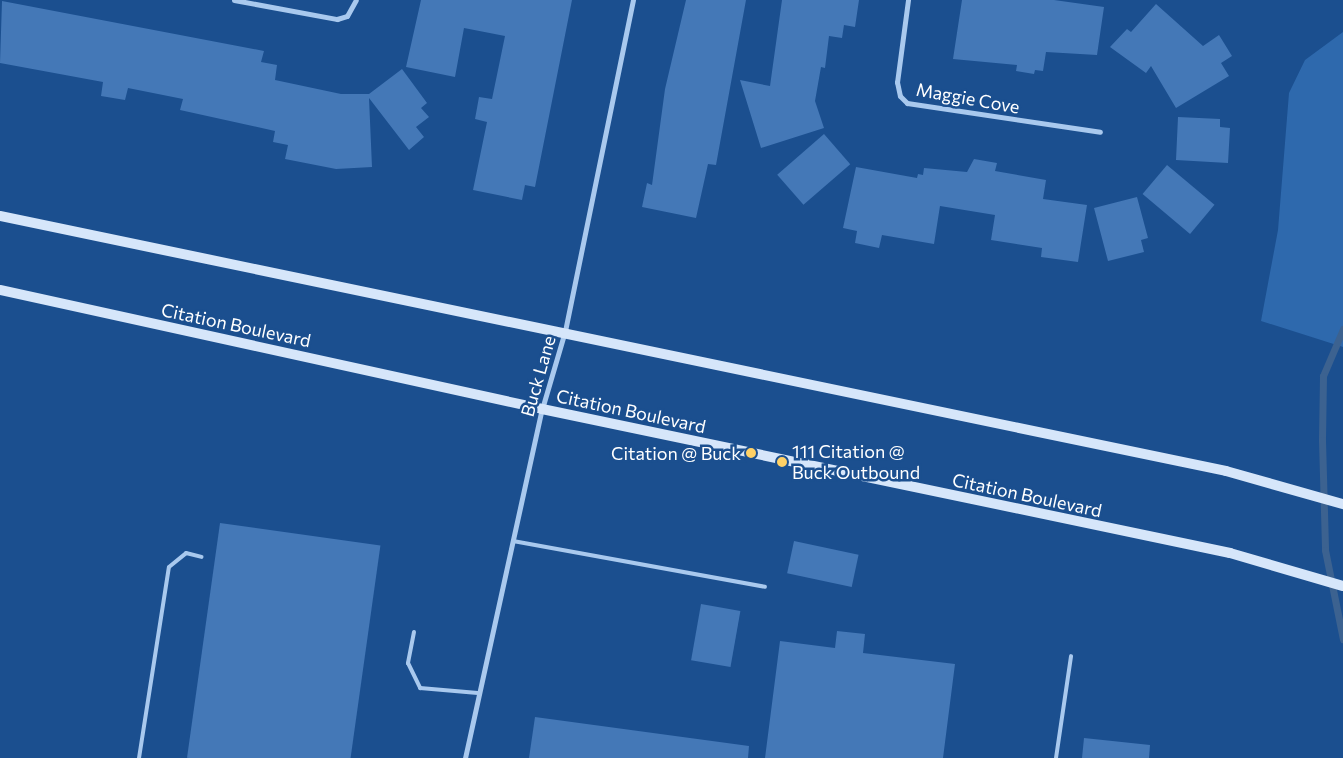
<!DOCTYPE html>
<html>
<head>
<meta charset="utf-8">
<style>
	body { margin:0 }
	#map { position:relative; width:1343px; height:758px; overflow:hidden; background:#1b4f8f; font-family:Commissioner,sans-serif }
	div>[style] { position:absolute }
	.green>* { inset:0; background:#2e69ad }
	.stream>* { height:7px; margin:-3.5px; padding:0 3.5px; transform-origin:3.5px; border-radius:3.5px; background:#3c6290 }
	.building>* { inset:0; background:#4478b7; transform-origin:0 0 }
	.service>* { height:4px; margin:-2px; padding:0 2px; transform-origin:2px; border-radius:2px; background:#a9c9ee }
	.minor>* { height:5px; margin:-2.5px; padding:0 2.5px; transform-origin:2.5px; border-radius:2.5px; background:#a9c9ee }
	.secondary>* { height:10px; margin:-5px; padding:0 5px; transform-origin:5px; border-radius:5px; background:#d6e6fa }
	.dots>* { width:14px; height:14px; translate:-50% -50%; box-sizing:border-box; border:2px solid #1b4f8f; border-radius:50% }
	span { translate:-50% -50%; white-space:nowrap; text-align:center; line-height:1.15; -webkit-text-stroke:5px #1b4f8f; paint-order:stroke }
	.street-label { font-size:18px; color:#fff }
	.poi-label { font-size:18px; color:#fff }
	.left { translate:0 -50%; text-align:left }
	.right { translate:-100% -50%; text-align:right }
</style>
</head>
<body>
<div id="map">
	<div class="green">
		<div style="clip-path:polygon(1343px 32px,1343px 347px,1261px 321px,1278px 230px,1289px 93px,1305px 60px)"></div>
	</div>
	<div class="stream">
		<div style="left:1343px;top:329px;width:51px;rotate:113.1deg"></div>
		<div style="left:1323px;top:376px;width:64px;rotate:90.9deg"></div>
		<div style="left:1322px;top:440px;width:110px;rotate:88.4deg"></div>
		<div style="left:1325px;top:550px;width:91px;rotate:78.6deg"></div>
	</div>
	<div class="building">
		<div style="clip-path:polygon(421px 0,572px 0,535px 187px,525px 185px,522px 200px,473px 190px,487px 122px,475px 119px,479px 97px,492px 99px,505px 36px,464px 28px,455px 77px,406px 67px)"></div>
		<div style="clip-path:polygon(686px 0,746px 0,716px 165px,708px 164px,696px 218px,642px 207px,647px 183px,652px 185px,665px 89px)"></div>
		<div style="clip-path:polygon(782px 0,859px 0,855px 27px,844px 25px,842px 38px,829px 36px,825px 68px,821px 67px,815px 101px,824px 128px,761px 148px,740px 80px,770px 86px)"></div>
		<div style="clip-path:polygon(962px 0,1054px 0,1104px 7px,1097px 55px,1046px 52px,1043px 71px,1035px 70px,1034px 74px,1016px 71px,1017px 65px,953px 59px)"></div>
		<div style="clip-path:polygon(2px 1px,264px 51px,261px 62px,277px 65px,275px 80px,341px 94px,369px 94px,402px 69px,427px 103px,421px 108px,429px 117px,416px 127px,424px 137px,409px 150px,369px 98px,372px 167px,336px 169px,285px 159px,288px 145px,273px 142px,275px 131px,180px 110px,183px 99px,128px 88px,125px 100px,101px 96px,103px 82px,0 63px)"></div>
		<div style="clip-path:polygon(1156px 4px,1203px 46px,1219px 35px,1232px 56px,1221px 63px,1229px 76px,1176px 108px,1151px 66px,1146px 73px,1110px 47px,1127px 29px,1131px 32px)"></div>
		<div style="clip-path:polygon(1178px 117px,1220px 119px,1220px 127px,1230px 128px,1228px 163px,1176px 160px)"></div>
		<div style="left:824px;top:134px;width:40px;height:62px;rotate:49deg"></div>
		<div style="clip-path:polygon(974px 159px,997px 163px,995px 171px,1046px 180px,1043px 199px,1087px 205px,1078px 262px,1041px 257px,1042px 248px,991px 240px,995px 215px,940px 206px,934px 244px,882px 235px,879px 248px,855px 243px,857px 231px,843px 228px,856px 167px,917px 178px,918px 174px,923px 175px,924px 168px,967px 172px)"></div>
		<div style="left:1167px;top:165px;width:62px;height:38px;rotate:40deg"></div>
		<div style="clip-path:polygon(1137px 197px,1148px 238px,1141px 240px,1144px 252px,1108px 261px,1094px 208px)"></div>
		<div style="left:220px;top:523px;width:162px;height:237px;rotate:8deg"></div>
		<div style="left:794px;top:541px;width:66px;height:33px;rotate:12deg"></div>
		<div style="left:701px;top:604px;width:40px;height:57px;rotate:10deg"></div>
		<div style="clip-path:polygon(837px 631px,865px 634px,863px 653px,955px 664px,943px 758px,765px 758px,780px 641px,835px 648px)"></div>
		<div style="clip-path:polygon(535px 717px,749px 746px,748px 758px,529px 758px)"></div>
		<div style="clip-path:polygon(1084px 738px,1150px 745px,1149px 758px,1082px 758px)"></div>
	</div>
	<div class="service">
		<div style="left:513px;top:541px;width:256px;rotate:10.3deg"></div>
		<div style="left:414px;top:632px;width:32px;rotate:101deg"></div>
		<div style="left:408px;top:663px;width:28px;rotate:64deg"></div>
		<div style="left:420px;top:688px;width:58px;rotate:4.9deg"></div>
		<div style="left:139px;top:758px;width:193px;rotate:-81.1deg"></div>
		<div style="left:169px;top:567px;width:22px;rotate:-39deg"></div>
		<div style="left:186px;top:553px;width:16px;rotate:14deg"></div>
		<div style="left:1056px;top:758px;width:103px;rotate:-81.6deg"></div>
	</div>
	<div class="minor">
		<div style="left:234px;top:0;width:105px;rotate:10.5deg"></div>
		<div style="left:337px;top:19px;width:10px;rotate:-17deg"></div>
		<div style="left:347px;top:16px;width:18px;rotate:-61deg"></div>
		<div style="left:908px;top:0;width:83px;rotate:97.6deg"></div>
		<div style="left:897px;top:82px;width:14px;rotate:78deg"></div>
		<div style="left:900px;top:96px;width:10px;rotate:45deg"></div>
		<div style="left:907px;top:103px;width:195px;rotate:8.5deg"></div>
		<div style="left:465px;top:758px;width:357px;rotate:-77.6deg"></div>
		<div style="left:542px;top:409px;width:81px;rotate:-73.6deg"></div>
		<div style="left:565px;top:331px;width:338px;rotate:-78.4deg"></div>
	</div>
	<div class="secondary">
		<div style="left:0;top:216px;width:1252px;rotate:11.75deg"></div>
		<div style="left:1226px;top:471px;width:122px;rotate:15.8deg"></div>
		<div style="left:0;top:290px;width:555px;rotate:12.38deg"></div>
		<div style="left:542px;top:409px;width:703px;rotate:11.82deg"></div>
		<div style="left:1230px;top:553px;width:118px;rotate:16.3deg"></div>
	</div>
	<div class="dots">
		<div style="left:751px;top:453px;background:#ffd166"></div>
		<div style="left:782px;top:462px;background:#ffd166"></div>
	</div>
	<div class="street-label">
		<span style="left:968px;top:98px;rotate:10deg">Maggie Cove</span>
		<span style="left:236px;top:325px;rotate:12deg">Citation Boulevard</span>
		<span style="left:538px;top:376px;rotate:-74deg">Buck Lane</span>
		<span style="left:631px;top:411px;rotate:12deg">Citation Boulevard</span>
		<span style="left:1027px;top:495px;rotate:12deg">Citation Boulevard</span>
	</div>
	<div class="poi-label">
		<span class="left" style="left:792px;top:462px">111 Citation @<br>Buck Outbound</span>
		<span class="right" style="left:741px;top:453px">Citation @ Buck</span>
	</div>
</div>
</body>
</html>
